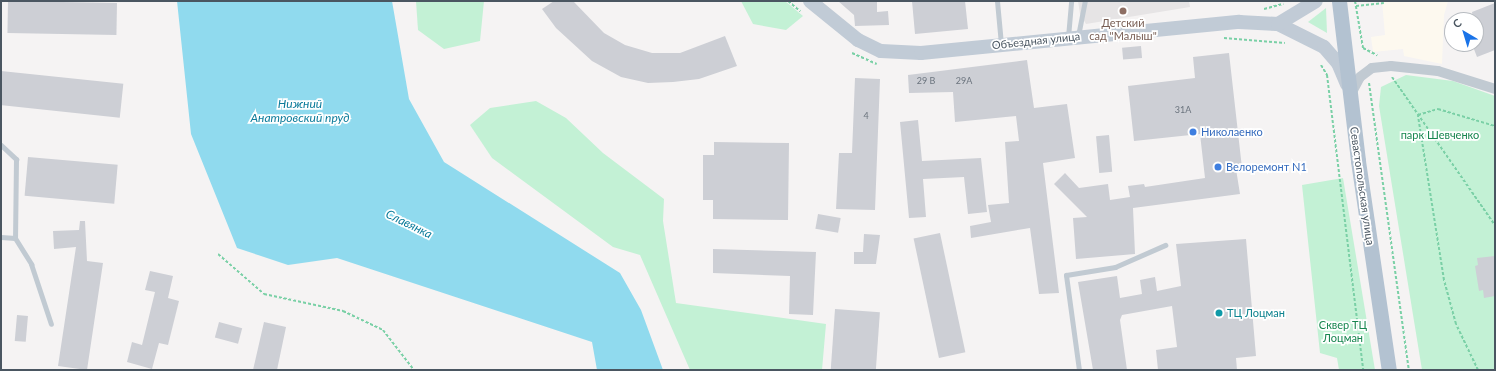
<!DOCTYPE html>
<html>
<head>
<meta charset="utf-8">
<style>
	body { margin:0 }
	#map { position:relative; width:1496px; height:371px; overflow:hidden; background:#f5f3f3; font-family:Lato,sans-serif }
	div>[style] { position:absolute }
	.commercial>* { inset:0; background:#fdf9ef }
	.education>* { inset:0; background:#e6e4e5 }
	.green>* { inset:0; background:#c3f1d5 }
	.water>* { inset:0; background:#90daee }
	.building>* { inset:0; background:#cdcfd5; transform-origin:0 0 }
	.path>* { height:2px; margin-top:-1px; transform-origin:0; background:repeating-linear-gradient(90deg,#7ad0a6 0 3px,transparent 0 5px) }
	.service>* { height:5px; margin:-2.5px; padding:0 2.5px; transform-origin:2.5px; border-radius:2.5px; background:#c1cad2 }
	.minor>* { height:10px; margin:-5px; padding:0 5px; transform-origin:5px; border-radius:5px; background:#c1cad2 }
	.secondary>* { height:14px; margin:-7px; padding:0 7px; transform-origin:7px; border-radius:7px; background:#c1cbd6 }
	.primary>* { height:15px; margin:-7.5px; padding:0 7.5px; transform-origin:7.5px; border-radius:7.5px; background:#b3c2d1 }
	.dots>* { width:11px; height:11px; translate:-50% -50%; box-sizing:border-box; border:2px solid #fff; border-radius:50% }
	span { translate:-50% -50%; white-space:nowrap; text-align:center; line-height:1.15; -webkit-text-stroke:3.5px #fff; paint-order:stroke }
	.number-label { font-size:9px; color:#6b747e }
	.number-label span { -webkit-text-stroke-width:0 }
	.education-label { font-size:11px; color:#785e54 }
	.street-label { font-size:11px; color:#4a5661 }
	.shop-label { font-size:11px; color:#366cbe }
	.left { translate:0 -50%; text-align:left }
	.park-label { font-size:11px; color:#17864f }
	.culture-label { font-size:11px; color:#0d838f }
	.water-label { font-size:12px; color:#0c7c9b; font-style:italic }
	.frame { position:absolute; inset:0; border:2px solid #4a5661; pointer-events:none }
	.north { position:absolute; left:1444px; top:12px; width:40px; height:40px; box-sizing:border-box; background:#fff; border:1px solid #b7bbc0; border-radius:50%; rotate:322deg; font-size:11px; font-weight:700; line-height:16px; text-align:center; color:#4a5661 }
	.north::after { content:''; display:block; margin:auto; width:14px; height:18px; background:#1a73e8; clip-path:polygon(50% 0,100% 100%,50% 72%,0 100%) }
</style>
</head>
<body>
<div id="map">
	<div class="commercial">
		<div style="clip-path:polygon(1382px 1px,1448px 1px,1444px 15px,1442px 64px,1404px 56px,1403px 49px,1373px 52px,1371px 37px,1385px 35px)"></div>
	</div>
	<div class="education">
		<div style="clip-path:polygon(1078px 1px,1189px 1px,1190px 7px,1086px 24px,1080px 14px)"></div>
	</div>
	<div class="green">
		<div style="clip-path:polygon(416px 1px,484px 1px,480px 41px,444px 49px,418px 30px)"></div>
		<div style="clip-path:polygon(741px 1px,785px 1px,803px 16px,786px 30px,753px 24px)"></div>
		<div style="clip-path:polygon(1326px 8px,1327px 33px,1308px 22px)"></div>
		<div style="clip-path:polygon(1406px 75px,1453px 81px,1495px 96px,1495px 370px,1422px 370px,1379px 106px,1381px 87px)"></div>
		<div style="clip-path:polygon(536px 101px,566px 118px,603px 153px,664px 199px,663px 221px,676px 303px,826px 324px,822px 370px,690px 370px,640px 255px,613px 247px,492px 158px,470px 125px,490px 108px)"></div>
		<div style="clip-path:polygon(1343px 178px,1375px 370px,1339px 370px,1337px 358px,1320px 353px,1302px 185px)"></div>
	</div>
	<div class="water">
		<div style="clip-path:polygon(177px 1px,392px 1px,409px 99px,444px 162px,620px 273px,641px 310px,663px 370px,597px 370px,592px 342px,337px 258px,288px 265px,237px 248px,191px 134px)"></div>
	</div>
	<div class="building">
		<div style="left:8px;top:1px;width:109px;height:32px;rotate:1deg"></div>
		<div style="clip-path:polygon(554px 1px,573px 1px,604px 33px,625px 45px,652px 53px,680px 53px,725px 36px,737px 66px,699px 79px,673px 82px,648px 83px,621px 77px,592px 61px,556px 28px,542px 9px)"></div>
		<div style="clip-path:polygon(838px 1px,877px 1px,877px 12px,888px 11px,889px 25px,855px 26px,854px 15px)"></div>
		<div style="clip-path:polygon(912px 1px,965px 1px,968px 29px,915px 34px)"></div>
		<div style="clip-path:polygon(1495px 3px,1495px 50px,1477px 57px,1472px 44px,1476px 44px,1472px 12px)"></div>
		<div style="left:1141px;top:46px;width:12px;height:19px;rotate:85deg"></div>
		<div style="clip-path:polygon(1229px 53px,1242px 168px,1236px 169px,1240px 194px,1133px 208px,1135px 254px,1076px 259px,1073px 218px,1087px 217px,1054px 184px,1065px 173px,1079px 188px,1108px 184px,1110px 200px,1130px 197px,1128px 186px,1144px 184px,1145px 187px,1205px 178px,1200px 134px,1134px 141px,1128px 86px,1195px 78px,1193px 57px)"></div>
		<div style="clip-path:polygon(1027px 60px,1034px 108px,1067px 104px,1075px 158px,1043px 163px,1059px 293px,1039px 294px,1030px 228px,971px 238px,970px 226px,991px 222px,988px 205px,1009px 203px,1005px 142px,1019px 141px,1016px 116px,955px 122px,953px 92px,909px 93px,908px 75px)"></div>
		<div style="left:1px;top:71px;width:123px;height:34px;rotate:6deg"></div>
		<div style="clip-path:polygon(855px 78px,880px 79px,875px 210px,836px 209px,839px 153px,852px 153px)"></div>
		<div style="clip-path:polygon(918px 120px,922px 161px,981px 158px,987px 212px,968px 214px,964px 177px,923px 179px,926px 217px,909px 218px,900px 122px)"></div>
		<div style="left:1109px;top:135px;width:37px;height:13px;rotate:85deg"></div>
		<div style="clip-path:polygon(714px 142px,789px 143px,788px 220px,713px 219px,713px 200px,703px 200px,703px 155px,714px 155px)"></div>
		<div style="left:28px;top:157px;width:90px;height:39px;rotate:5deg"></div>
		<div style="left:818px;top:214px;width:23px;height:15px;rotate:10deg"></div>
		<div style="clip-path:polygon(80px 221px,85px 221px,87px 261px,103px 263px,87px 370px,58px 366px,76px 247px,54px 249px,53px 231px,79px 230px)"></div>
		<div style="left:940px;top:233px;width:122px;height:27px;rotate:78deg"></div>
		<div style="clip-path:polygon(864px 234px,880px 235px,876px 264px,854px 264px,854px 252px,863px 252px)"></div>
		<div style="clip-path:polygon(1246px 239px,1256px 356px,1236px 358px,1237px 370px,1158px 370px,1156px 350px,1177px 347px,1172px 306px,1122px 315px,1120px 320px,1127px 370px,1093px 370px,1078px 282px,1117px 276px,1120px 298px,1142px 294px,1140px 280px,1155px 277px,1157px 291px,1181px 286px,1176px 244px)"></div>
		<div style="clip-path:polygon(713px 249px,816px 252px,813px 315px,789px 314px,790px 276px,713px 273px)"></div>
		<div style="clip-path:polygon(1495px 256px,1495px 296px,1484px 298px,1483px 290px,1479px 291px,1475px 266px,1478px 265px,1477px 258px)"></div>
		<div style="clip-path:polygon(150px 271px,173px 276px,168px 298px,179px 301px,168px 345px,159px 343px,152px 369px,127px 362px,132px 342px,142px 345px,155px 292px,145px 290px)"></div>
		<div style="left:835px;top:309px;width:45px;height:61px;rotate:4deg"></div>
		<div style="left:17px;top:315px;width:11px;height:26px;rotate:5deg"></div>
		<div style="left:219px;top:322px;width:24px;height:16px;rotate:15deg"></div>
		<div style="clip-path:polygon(264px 322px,286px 327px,277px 370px,253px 370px)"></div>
	</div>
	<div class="path">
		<div style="left:788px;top:1px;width:16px;rotate:40deg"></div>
		<div style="left:1355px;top:1px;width:48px;rotate:80.3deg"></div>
		<div style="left:1363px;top:48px;width:16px;rotate:27deg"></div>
		<div style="left:1356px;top:6px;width:28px;rotate:-6deg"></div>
		<div style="left:1264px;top:9px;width:20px;rotate:-15deg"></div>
		<div style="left:1224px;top:38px;width:61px;rotate:4.7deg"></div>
		<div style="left:852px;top:53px;width:27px;rotate:24deg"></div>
		<div style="left:1321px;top:65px;width:12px;rotate:59deg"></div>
		<div style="left:1327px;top:75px;width:297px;rotate:83deg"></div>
		<div style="left:1392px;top:77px;width:180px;rotate:55.2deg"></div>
		<div style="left:1369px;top:83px;width:290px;rotate:82.1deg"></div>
		<div style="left:218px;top:254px;width:61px;rotate:41deg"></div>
		<div style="left:264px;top:294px;width:81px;rotate:12.1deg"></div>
		<div style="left:343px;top:311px;width:44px;rotate:25.4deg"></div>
		<div style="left:383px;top:330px;width:51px;rotate:52.2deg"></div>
		<div style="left:1478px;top:370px;width:51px;rotate:-115.6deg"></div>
		<div style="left:1456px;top:324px;width:46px;rotate:-105.3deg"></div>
		<div style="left:1444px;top:280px;width:167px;rotate:-99deg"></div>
		<div style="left:1418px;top:115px;width:21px;rotate:-17deg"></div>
		<div style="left:1438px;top:109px;width:59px;rotate:16.6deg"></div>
	</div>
	<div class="service">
		<div style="left:997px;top:1px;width:43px;rotate:84.7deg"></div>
		<div style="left:1078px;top:36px;width:36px;rotate:-79deg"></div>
		<div style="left:1068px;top:37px;width:36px;rotate:-85deg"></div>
		<div style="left:1px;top:145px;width:21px;rotate:43deg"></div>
		<div style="left:16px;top:159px;width:79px;rotate:90.7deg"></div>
		<div style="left:1px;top:237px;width:14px;rotate:4deg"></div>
		<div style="left:15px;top:238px;width:31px;rotate:58deg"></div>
		<div style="left:31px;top:264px;width:63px;rotate:71.6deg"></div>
		<div style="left:1079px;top:370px;width:96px;rotate:-97.8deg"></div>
		<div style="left:1066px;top:275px;width:50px;rotate:-9.3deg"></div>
		<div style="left:1115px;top:267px;width:55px;rotate:-23.7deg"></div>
	</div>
	<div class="minor">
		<div style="left:1351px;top:94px;width:19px;rotate:-62deg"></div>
		<div style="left:1360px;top:77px;width:15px;rotate:-37deg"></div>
		<div style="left:1372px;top:68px;width:19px;rotate:-6deg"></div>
		<div style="left:1391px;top:66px;width:47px;rotate:6.1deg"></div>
		<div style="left:1438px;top:71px;width:60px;rotate:17.5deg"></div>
	</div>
	<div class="secondary">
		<div style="left:810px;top:1px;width:62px;rotate:39.1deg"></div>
		<div style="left:858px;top:40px;width:25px;rotate:26deg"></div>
		<div style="left:881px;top:51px;width:40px;rotate:2.9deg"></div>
		<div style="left:921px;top:53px;width:320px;rotate:-5.6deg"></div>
		<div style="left:1239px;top:22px;width:39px;rotate:3deg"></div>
		<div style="left:1278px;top:24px;width:51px;rotate:26.6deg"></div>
		<div style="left:1324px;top:47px;width:21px;rotate:49deg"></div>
		<div style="left:1338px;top:63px;width:23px;rotate:67deg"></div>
		<div style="left:1278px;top:24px;width:44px;rotate:-31.2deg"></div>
	</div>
	<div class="primary">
		<div style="left:1339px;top:1px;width:161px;rotate:83.2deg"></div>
		<div style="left:1358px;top:161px;width:211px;rotate:81.6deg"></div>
	</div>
	<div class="dots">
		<div style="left:1123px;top:11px;background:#8d6e63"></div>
		<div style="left:1193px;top:132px;background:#3f7fe0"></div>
		<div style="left:1218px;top:167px;background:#3f7fe0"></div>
		<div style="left:1219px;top:313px;background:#0f9aa8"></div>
	</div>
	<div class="number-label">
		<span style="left:926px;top:81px">29 В</span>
		<span style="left:964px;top:81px">29А</span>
		<span style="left:1183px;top:110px">31А</span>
		<span style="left:866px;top:116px">4</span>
	</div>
	<div class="education-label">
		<span style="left:1123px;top:30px">Детский<br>сад "Малыш"</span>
	</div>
	<div class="street-label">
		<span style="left:1036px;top:41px;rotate:-6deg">Объездная улица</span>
		<span style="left:1362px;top:186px;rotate:82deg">Севастопольская улица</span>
	</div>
	<div class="shop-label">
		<span class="left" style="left:1201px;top:132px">Николаенко</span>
		<span class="left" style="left:1226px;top:167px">Велоремонт N1</span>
	</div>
	<div class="park-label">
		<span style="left:1440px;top:135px">парк Шевченко</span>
		<span style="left:1343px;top:332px">Сквер ТЦ<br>Лоцман</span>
	</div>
	<div class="culture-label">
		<span class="left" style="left:1227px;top:313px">ТЦ Лоцман</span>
	</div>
	<div class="water-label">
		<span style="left:300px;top:111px">Нижний<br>Анатровский пруд</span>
		<span style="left:409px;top:224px;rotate:26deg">Славянка</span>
	</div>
	<div class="frame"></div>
	<div class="north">С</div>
</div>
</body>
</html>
